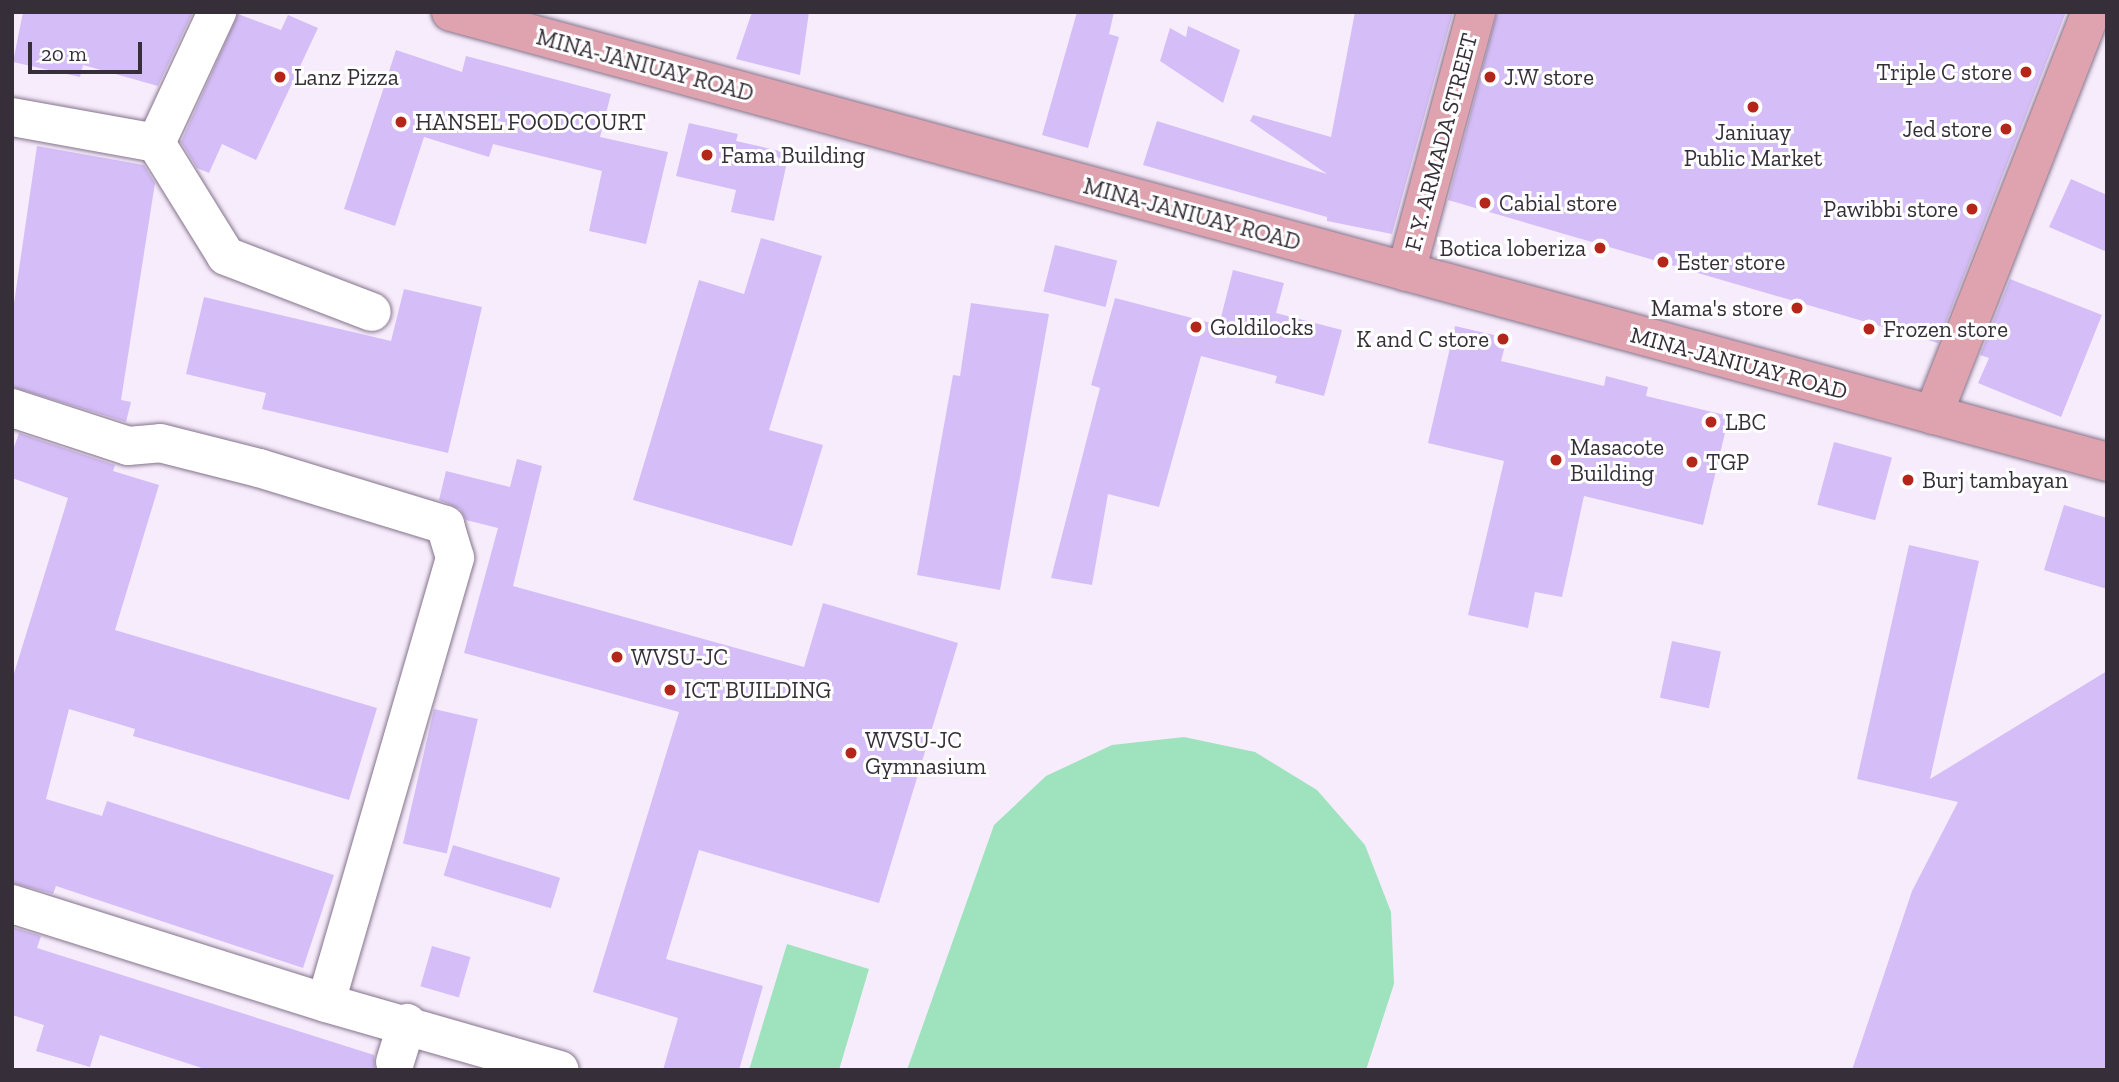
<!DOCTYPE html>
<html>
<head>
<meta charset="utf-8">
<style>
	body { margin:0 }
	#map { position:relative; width:2119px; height:1082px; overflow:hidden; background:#f7ecfc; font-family:"Zilla Slab",serif }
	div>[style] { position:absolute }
	.green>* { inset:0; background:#9ee3bd }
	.building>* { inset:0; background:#d5bef7; transform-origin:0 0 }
	.roads { filter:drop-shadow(0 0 2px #84748b) drop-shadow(0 0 2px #84748b) }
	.minor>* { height:38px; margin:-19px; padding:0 19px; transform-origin:19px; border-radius:19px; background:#fff }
	.major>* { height:38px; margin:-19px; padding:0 19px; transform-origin:19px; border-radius:19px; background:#dfa2af }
	.dots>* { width:19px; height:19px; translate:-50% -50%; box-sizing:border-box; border:4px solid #fff; border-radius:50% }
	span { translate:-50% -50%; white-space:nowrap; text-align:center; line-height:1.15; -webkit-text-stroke:6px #fff; paint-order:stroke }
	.street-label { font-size:23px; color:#362f39 }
	.poi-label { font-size:23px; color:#362f39 }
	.right { translate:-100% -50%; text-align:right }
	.left { translate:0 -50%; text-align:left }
	.frame { position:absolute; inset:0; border:14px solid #362f39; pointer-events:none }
	.scale { position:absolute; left:28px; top:42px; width:114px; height:32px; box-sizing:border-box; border:4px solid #362f39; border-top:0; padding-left:9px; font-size:21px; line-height:24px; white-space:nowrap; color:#362f39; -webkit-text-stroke:5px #fff; paint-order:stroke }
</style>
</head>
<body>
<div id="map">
	<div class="green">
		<div style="clip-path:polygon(1184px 737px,1255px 752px,1317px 790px,1365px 845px,1391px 912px,1394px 984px,1366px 1070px,907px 1070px,994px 825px,1046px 776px,1112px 745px)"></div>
		<div style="clip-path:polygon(787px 944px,869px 969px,839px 1070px,749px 1070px)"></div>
	</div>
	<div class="building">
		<div style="clip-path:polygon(23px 12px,193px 12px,158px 86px,83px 65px,80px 77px,13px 62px)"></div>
		<div style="clip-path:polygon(752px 12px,809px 12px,800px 75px,736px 59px)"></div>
		<div style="clip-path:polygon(1077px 12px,1114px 12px,1109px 34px,1119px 37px,1088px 148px,1042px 135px)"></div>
		<div style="clip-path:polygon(1355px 12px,1453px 12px,1392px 234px,1327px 221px,1327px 217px,1143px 165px,1157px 121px,1327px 174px,1250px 121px,1253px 115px,1331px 137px)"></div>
		<div style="clip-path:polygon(1497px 12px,2066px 12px,1938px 343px,1448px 200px)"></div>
		<div style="clip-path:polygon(238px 14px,281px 30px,288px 15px,318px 28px,256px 160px,222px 144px,209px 173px,197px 168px,181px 142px)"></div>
		<div style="clip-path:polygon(1188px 26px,1240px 50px,1223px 103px,1160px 61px,1170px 28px,1186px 37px)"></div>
		<div style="clip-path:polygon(396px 50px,462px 72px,466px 56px,611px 94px,600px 137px,668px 152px,646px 244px,589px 231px,602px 171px,493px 144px,489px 157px,424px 137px,395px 226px,344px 209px)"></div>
		<div style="clip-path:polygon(689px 123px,738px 134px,736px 141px,789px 153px,774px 221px,731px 212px,736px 190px,676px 176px)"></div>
		<div style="clip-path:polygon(37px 146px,144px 165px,155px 183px,121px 400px,131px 402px,126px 422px,12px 387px,12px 317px)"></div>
		<div style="clip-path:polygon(2071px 179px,2107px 195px,2107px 252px,2049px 227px)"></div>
		<div style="clip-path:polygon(761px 238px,822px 256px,769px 430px,823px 445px,792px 546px,633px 500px,699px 280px,744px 294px)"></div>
		<div style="left:1055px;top:245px;width:64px;height:48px;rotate:14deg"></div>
		<div style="clip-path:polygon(1233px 270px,1284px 283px,1276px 313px,1342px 330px,1324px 396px,1275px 383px,1277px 376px,1201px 356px,1159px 507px,1108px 494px,1092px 585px,1051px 578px,1100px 388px,1091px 385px,1115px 298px,1219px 325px)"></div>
		<div style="clip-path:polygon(2010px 279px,2102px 315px,2061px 417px,1978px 383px,1989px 358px,1980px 355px)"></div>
		<div style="clip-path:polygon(404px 289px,482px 307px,448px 453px,262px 409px,266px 393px,186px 374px,204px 297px,391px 341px)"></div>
		<div style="clip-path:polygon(971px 303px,1049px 314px,1000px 590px,917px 575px,953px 375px,960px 376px)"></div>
		<div style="clip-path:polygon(1455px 326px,1507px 338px,1501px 361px,1604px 386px,1606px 376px,1648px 387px,1646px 396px,1729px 416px,1703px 525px,1584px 496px,1562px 597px,1535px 592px,1528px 628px,1468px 615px,1504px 461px,1428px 443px)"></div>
		<div style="clip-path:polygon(19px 433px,115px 465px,113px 471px,159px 485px,115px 630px,377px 708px,349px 800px,133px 736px,135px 729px,69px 709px,46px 799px,102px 816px,107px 801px,334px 875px,303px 968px,56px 886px,53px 894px,12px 883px,12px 680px,68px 498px,12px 478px,12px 453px)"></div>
		<div style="left:1834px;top:442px;width:60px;height:65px;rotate:15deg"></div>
		<div style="clip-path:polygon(517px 459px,542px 466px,513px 586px,804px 667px,823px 603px,958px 643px,879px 903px,699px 850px,666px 959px,763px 986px,739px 1070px,663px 1070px,678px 1018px,593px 992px,679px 712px,464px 653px,498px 528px,466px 520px,460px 509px,439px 500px,446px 471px,510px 487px)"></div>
		<div style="clip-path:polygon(2064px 505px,2107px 518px,2107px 589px,2044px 570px)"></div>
		<div style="clip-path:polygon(1909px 545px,1979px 561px,1930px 779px,2107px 671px,2107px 1070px,1852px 1070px,1912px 891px,1958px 802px,1857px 779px)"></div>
		<div style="left:1672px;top:641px;width:50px;height:58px;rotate:12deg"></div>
		<div style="left:434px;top:709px;width:45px;height:138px;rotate:13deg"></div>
		<div style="left:453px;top:845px;width:112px;height:32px;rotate:17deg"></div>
		<div style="clip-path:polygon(12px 927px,41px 936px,37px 948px,374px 1055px,375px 1070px,208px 1070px,100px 1035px,90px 1067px,36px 1051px,44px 1025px,12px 1015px)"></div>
		<div style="left:432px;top:946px;width:40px;height:42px;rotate:16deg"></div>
	</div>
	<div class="roads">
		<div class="minor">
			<div style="left:12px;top:117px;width:146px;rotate:10.2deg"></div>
			<div style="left:156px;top:143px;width:145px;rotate:-65deg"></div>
			<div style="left:156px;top:143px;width:133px;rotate:58.2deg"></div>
			<div style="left:226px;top:256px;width:156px;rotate:21deg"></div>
			<div style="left:12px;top:408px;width:122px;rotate:18.1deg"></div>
			<div style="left:128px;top:446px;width:32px;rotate:-5deg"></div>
			<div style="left:160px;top:443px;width:102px;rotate:14.2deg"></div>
			<div style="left:259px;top:468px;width:195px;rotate:17deg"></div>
			<div style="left:445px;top:525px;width:34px;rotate:73deg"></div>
			<div style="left:455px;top:558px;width:463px;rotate:106.2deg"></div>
			<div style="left:12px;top:904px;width:329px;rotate:17.5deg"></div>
			<div style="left:326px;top:1003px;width:243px;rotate:16deg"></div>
			<div style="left:395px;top:1062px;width:41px;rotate:-72.9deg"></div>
		</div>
		<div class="major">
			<div style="left:451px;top:12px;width:1716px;rotate:15.2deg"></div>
			<div style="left:1406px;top:272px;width:269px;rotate:-74.9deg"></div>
			<div style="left:1933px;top:415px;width:433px;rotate:-68.6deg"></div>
		</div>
	</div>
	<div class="dots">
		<div style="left:2026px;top:72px;background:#b4251a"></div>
		<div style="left:280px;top:77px;background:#b4251a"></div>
		<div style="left:1490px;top:77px;background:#b4251a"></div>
		<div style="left:1753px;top:107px;background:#b4251a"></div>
		<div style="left:401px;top:122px;background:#b4251a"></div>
		<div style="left:2006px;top:129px;background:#b4251a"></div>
		<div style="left:707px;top:155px;background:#b4251a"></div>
		<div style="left:1485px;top:203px;background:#b4251a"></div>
		<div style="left:1972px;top:209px;background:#b4251a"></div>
		<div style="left:1600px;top:248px;background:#b4251a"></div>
		<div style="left:1663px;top:262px;background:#b4251a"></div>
		<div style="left:1797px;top:308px;background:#b4251a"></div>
		<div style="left:1196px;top:327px;background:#b4251a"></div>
		<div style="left:1869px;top:329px;background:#b4251a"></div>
		<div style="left:1503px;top:339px;background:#b4251a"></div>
		<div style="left:1711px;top:422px;background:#b4251a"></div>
		<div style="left:1556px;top:460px;background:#b4251a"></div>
		<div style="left:1692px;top:462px;background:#b4251a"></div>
		<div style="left:1908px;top:480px;background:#b4251a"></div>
		<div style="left:617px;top:657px;background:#b4251a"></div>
		<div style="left:670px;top:690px;background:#b4251a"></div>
		<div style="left:851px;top:753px;background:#b4251a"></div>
	</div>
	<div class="street-label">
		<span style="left:645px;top:65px;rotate:15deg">MINA-JANIUAY ROAD</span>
		<span style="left:1441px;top:142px;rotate:-75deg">F. Y. ARMADA STREET</span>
		<span style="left:1192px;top:214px;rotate:15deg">MINA-JANIUAY ROAD</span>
		<span style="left:1739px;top:363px;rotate:15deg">MINA-JANIUAY ROAD</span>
	</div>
	<div class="poi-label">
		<span class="right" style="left:2012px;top:72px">Triple C store</span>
		<span class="left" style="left:294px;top:77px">Lanz Pizza</span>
		<span class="left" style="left:1504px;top:77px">J.W store</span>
		<span class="left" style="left:415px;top:122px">HANSEL FOODCOURT</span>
		<span class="right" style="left:1992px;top:129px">Jed store</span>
		<span style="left:1753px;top:145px">Janiuay<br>Public Market</span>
		<span class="left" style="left:721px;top:155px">Fama Building</span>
		<span class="left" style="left:1499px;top:203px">Cabial store</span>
		<span class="right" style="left:1958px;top:209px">Pawibbi store</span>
		<span class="right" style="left:1586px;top:248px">Botica loberiza</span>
		<span class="left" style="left:1677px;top:262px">Ester store</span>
		<span class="right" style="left:1783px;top:308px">Mama's store</span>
		<span class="left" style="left:1210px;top:327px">Goldilocks</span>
		<span class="left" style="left:1883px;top:329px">Frozen store</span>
		<span class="right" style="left:1489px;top:339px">K and C store</span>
		<span class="left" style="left:1725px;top:422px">LBC</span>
		<span class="left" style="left:1570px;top:460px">Masacote<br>Building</span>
		<span class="left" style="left:1706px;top:462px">TGP</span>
		<span class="left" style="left:1922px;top:480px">Burj tambayan</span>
		<span class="left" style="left:631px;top:657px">WVSU-JC</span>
		<span class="left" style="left:684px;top:690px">ICT BUILDING</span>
		<span class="left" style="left:865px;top:753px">WVSU-JC<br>Gymnasium</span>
	</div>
	<div class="frame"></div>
	<div class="scale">20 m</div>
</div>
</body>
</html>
